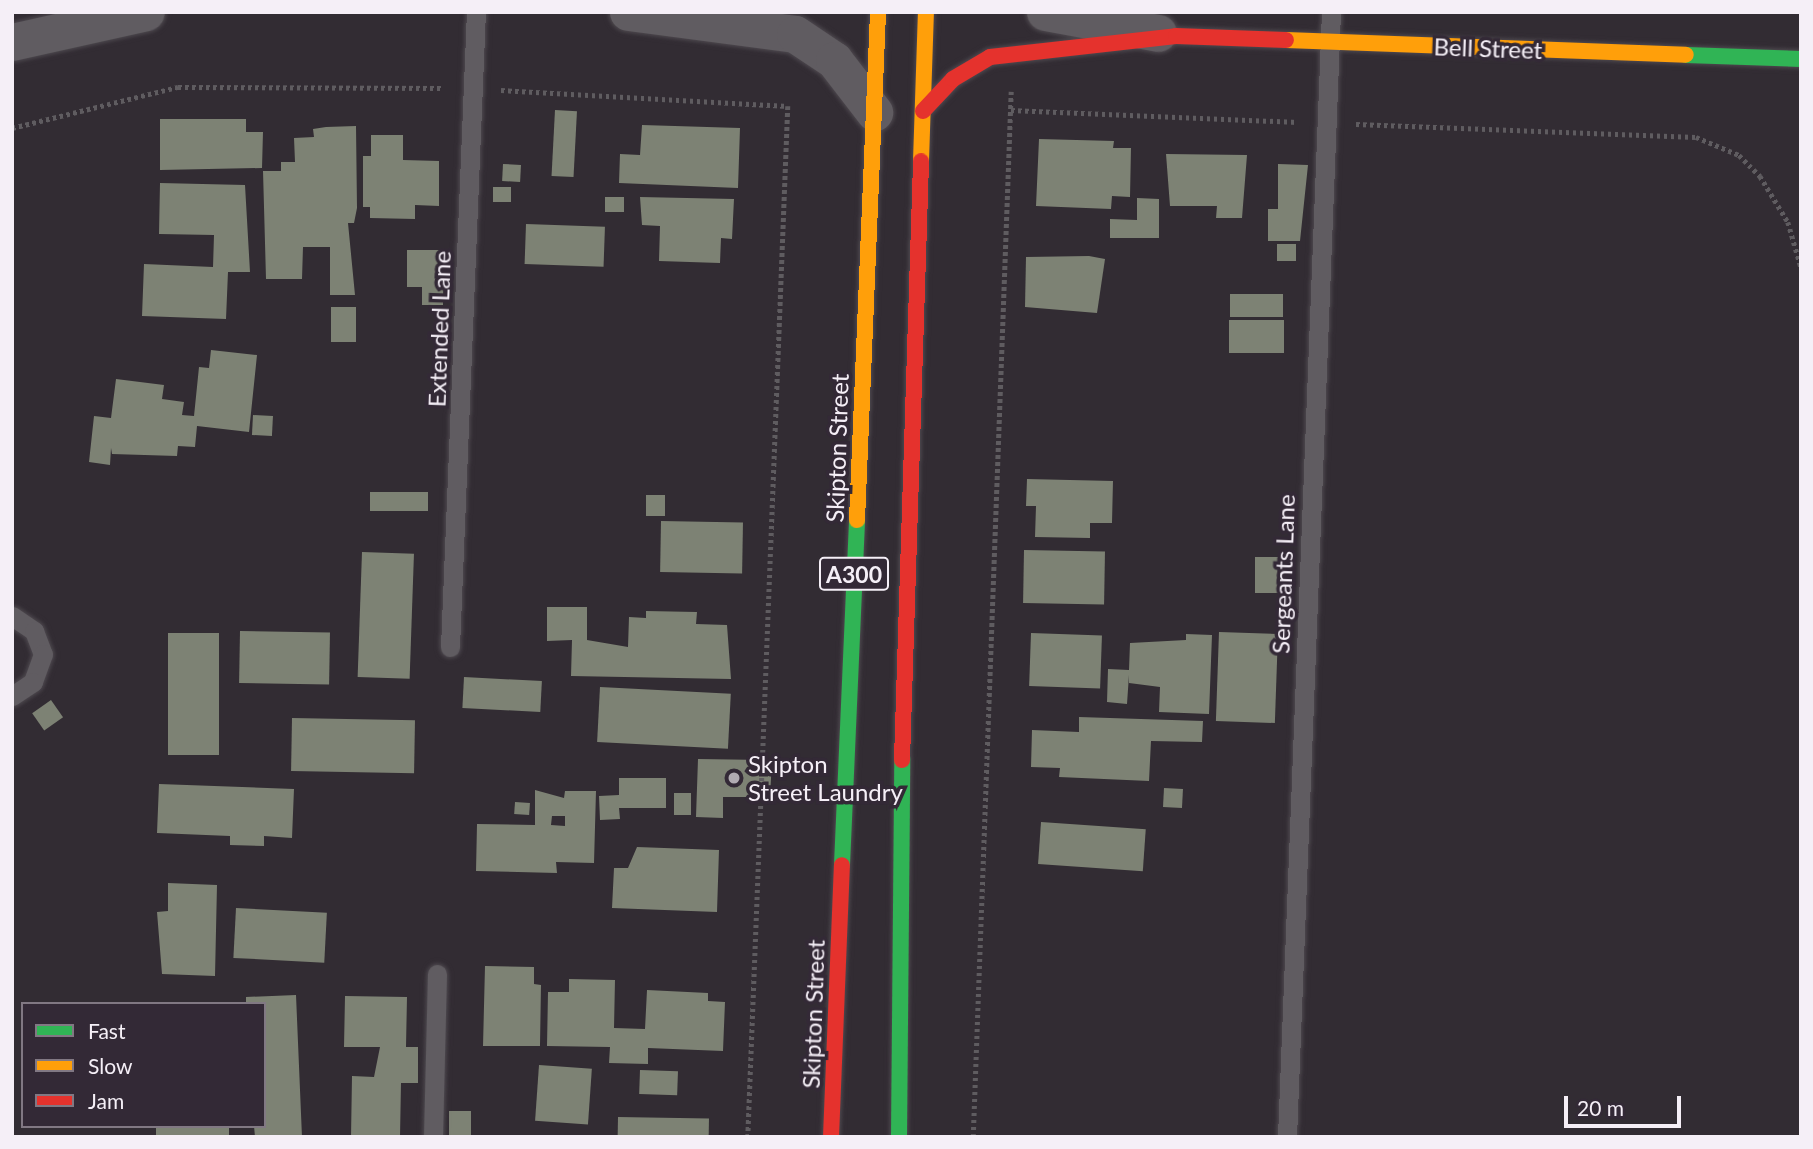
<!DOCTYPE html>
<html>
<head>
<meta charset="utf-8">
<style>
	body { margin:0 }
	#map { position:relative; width:1813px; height:1149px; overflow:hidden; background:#322c33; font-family:Lato,sans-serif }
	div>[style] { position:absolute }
	.building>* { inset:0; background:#7d8274; transform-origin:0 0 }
	.path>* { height:4.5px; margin-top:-2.25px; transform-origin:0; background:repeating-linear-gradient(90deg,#5f5c60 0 3.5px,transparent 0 7px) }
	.roads { filter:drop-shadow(0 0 2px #4e494f) drop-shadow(0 0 2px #4e494f) }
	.lane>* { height:19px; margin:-9.5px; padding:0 9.5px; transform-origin:9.5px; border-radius:9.5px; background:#605c61 }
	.street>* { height:37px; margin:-18.5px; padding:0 18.5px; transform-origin:18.5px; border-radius:18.5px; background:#605c61 }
	.fast>* { height:16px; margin:-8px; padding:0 8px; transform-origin:8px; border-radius:8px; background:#30b455 }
	.slow>* { height:16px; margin:-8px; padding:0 8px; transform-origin:8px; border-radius:8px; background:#ff9f0a }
	.jam>* { height:16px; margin:-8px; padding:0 8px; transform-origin:8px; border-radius:8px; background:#e5322d }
	.dots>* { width:19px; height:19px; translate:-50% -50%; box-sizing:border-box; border:4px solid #332936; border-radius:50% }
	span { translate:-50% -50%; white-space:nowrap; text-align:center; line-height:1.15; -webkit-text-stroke:7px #332936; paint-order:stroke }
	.shield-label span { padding:2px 5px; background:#332936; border:2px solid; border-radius:5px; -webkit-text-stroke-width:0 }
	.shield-label { font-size:23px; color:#f5eff7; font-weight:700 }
	.street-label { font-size:24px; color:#f5eff7 }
	.poi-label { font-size:24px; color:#f5eff7 }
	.left { translate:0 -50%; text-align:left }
	.frame { position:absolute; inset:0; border:14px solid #f5eff7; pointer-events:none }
	.legend { position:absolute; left:21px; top:1002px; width:245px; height:126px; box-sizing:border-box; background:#332936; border:2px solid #817883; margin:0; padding:9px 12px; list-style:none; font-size:21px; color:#f5eff7 }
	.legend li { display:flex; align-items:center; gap:14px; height:35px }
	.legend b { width:35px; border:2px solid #817883 }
	.scale { position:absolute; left:1564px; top:1096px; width:117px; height:32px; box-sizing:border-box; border:4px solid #f5eff7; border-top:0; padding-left:9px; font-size:21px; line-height:24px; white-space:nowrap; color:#f5eff7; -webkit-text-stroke:5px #332936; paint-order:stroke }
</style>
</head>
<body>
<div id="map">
	<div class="building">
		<div style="left:555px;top:110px;width:22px;height:66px;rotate:3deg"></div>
		<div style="clip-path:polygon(160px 119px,246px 119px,246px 132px,263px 132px,262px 168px,160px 170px)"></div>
		<div style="clip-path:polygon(642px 125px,740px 128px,738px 188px,619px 183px,620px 154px,640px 155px)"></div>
		<div style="clip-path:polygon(356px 126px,357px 208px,354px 223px,348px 223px,355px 295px,330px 295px,330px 247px,303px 247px,302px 279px,266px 279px,263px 171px,281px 171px,281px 162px,295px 162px,294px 138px,314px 137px,313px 129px,326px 127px)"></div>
		<div style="clip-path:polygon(371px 135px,403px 135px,403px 160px,439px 161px,439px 206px,415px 205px,415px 219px,370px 218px,370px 207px,363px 207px,363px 156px,371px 156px)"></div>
		<div style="clip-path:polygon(1039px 139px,1114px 141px,1113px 148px,1131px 148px,1130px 197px,1112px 196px,1111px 209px,1036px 206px)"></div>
		<div style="clip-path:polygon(1166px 154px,1247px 155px,1242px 218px,1216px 218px,1217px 206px,1170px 206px)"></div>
		<div style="left:503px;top:164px;width:18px;height:17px;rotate:3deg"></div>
		<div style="clip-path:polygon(1278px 164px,1308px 165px,1300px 241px,1268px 241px,1268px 209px,1278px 209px)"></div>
		<div style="clip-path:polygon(160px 183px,245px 185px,250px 272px,228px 272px,226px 319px,142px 316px,144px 264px,213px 267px,214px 235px,159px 234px)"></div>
		<div style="left:511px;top:187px;width:15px;height:18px;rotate:90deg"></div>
		<div style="left:605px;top:197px;width:19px;height:15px"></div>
		<div style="clip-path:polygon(640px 197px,734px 199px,732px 239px,721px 238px,720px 263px,659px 261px,660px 226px,642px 225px)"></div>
		<div style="clip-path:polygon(1137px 198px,1159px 199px,1159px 238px,1110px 238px,1110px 219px,1137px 220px)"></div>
		<div style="left:526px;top:224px;width:79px;height:40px;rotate:2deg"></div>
		<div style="left:1277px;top:244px;width:19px;height:17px"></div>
		<div style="clip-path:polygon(407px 250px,444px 250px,443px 305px,422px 305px,422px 287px,407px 287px)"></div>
		<div style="clip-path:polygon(1089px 256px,1105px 259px,1097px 313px,1025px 307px,1026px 257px)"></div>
		<div style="left:1283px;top:294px;width:23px;height:53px;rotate:90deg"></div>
		<div style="left:331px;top:307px;width:25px;height:35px"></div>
		<div style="left:1229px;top:320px;width:55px;height:33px"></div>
		<div style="clip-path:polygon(211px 350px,257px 355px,249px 432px,197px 426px,195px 447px,178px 446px,177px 456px,112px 454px,111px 448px,110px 465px,89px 462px,94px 416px,111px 418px,116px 379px,164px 385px,162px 399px,184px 402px,182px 415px,194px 416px,199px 367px,209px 368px)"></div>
		<div style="left:253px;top:415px;width:20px;height:20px;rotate:3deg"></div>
		<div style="clip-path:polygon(1027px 479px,1113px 481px,1112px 523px,1090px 523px,1090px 538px,1035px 537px,1036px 506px,1026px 506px)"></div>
		<div style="left:370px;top:492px;width:58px;height:19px"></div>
		<div style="left:646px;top:495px;width:19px;height:21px"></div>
		<div style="left:661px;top:521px;width:82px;height:51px;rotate:1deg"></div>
		<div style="left:1024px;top:550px;width:81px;height:53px;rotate:1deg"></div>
		<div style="left:362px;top:552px;width:52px;height:125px;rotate:2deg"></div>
		<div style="left:1255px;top:557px;width:36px;height:36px"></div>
		<div style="clip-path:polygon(547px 607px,587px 607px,587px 640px,628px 647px,629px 617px,646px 618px,646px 611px,697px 612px,696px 624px,727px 625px,731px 679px,571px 676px,572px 640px,547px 641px)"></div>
		<div style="left:240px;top:631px;width:90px;height:52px;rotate:1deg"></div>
		<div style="left:1219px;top:632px;width:59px;height:89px;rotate:2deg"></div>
		<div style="left:168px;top:633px;width:51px;height:122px"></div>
		<div style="left:1031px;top:633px;width:71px;height:53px;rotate:2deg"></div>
		<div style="clip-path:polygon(1186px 634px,1212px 635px,1209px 714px,1159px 712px,1160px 687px,1129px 683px,1129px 675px,1127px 704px,1107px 702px,1108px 669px,1129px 670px,1130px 643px,1186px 640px)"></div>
		<div style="left:464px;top:677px;width:78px;height:31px;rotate:3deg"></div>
		<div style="left:600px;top:687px;width:131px;height:55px;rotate:3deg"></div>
		<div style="left:51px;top:700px;width:21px;height:23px;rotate:55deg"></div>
		<div style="clip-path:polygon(1079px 717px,1203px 721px,1202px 742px,1151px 741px,1149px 781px,1059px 777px,1060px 768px,1031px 767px,1032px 730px,1079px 732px)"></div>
		<div style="left:292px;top:718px;width:123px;height:53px;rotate:1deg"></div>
		<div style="clip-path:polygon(698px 759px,772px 760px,770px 797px,723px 797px,723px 818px,696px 817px)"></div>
		<div style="clip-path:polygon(619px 778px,666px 778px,666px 808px,619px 808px,620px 819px,600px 820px,599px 796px,619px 795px)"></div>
		<div style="clip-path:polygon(159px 784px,294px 789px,292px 838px,264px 836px,264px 846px,230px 845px,230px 836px,157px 833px)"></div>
		<div style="left:1164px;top:788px;width:19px;height:19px;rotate:3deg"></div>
		<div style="clip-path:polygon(evenodd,535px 790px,564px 798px,565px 791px,596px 791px,594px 863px,556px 862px,557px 873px,476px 871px,477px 824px,535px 825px,535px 790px,552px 816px,565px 816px,565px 826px,551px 825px,552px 816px)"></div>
		<div style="left:674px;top:793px;width:17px;height:22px"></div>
		<div style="left:515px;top:802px;width:15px;height:12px;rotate:4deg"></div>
		<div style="left:1041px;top:822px;width:105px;height:42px;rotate:4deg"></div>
		<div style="clip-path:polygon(637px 847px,719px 850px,717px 912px,612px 908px,614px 868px,628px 868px)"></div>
		<div style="clip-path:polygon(168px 883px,217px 885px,215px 976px,162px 974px,157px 912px,168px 911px)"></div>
		<div style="left:236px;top:908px;width:91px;height:50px;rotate:3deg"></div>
		<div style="clip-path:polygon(485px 966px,534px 967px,534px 984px,541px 985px,540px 1046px,483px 1046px)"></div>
		<div style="clip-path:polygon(569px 979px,615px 980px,614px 1028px,645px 1029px,647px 990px,708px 993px,708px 1001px,725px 1002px,723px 1051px,648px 1048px,648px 1064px,609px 1063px,610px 1047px,547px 1046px,548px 992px,569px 992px)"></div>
		<div style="clip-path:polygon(296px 995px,302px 1137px,255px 1137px,254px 1126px,264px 1126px,264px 1004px,246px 1004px,246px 997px)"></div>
		<div style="clip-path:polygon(345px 996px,407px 997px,406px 1047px,418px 1047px,418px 1083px,401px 1083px,400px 1137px,351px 1137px,352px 1076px,374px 1077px,380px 1047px,344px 1047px)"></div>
		<div style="left:539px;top:1065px;width:53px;height:56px;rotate:4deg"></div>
		<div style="left:640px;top:1070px;width:38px;height:24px;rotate:2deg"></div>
		<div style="left:471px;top:1111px;width:26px;height:22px;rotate:90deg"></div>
		<div style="left:618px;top:1117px;width:91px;height:20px;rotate:1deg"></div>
		<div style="left:156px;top:1126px;width:73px;height:11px"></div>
	</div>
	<div class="path">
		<div style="left:501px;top:90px;width:287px;rotate:3.2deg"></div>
		<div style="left:788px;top:106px;width:1032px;rotate:92.22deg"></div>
		<div style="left:1011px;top:110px;width:287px;rotate:2.4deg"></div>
		<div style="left:1356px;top:124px;width:340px;rotate:2.2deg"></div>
		<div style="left:1696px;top:137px;width:47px;rotate:22.7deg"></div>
		<div style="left:1739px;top:155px;width:30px;rotate:45deg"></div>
		<div style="left:1760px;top:176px;width:54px;rotate:58.7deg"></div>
		<div style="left:1788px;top:222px;width:47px;rotate:73.9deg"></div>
		<div style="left:12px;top:128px;width:171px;rotate:-13.9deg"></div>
		<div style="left:178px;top:87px;width:265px;rotate:0.2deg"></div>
		<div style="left:973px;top:1137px;width:1046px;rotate:-87.92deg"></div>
	</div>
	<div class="roads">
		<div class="lane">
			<div style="left:12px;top:616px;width:27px;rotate:34deg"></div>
			<div style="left:34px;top:631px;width:25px;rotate:69deg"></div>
			<div style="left:43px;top:654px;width:30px;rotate:110deg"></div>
			<div style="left:33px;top:682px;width:25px;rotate:146deg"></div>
			<div style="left:450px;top:647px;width:636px;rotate:-87.66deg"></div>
			<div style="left:433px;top:1137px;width:163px;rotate:-88.6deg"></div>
			<div style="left:1287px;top:1137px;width:1126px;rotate:-87.76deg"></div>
		</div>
		<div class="street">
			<div style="left:628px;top:12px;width:168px;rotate:7.5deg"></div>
			<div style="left:795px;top:34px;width:47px;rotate:33.7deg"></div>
			<div style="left:834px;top:60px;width:66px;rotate:52.4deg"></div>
			<div style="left:1045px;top:12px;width:115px;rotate:10.5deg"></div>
			<div style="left:12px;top:42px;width:137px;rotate:-12.6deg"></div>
		</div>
		<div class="fast">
			<div style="left:1686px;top:55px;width:115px;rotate:2deg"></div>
			<div style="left:842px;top:865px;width:345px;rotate:-87.5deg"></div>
			<div style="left:899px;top:1137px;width:377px;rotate:-89.5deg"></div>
		</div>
		<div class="slow">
			<div style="left:1286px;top:40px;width:400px;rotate:2.1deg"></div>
			<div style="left:921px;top:161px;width:149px;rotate:-88.1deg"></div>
			<div style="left:857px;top:520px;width:508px;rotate:-87.63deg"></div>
		</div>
		<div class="jam">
			<div style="left:923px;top:111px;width:44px;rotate:-46.8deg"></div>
			<div style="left:953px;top:79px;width:43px;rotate:-30.7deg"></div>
			<div style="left:990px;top:57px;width:187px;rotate:-6.4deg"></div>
			<div style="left:1176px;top:36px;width:110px;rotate:2.1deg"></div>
			<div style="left:902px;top:760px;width:599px;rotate:-88.18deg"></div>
			<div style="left:831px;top:1137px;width:272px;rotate:-87.7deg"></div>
		</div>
	</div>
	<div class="dots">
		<div style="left:734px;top:778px;background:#b1abb2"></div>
	</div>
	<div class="shield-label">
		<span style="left:854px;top:574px">A300</span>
	</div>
	<div class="street-label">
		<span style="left:1488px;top:48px;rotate:2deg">Bell Street</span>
		<span style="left:439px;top:329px;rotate:-88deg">Extended Lane</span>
		<span style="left:837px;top:448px;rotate:-88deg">Skipton Street</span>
		<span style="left:1283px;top:574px;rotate:-88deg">Sergeants Lane</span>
		<span style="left:813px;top:1014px;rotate:-88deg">Skipton Street</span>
	</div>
	<div class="poi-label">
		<span class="left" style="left:748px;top:778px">Skipton<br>Street Laundry</span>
	</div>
	<div class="frame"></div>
	<ul class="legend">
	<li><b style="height:9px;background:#30b455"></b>Fast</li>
	<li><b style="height:9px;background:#ff9f0a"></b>Slow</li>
	<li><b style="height:9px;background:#e5322d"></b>Jam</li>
	</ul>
	<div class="scale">20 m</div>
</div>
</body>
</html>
